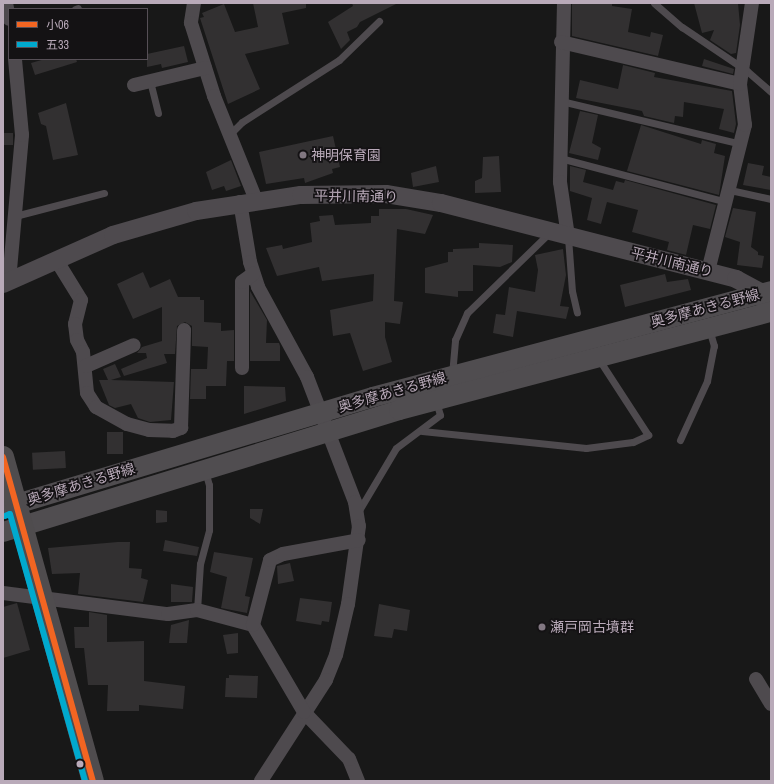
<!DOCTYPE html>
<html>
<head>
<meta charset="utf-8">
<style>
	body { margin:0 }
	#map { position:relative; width:774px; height:784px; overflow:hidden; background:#181818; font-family:"Archivo Narrow","Noto Sans JP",sans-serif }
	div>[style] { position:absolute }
	.building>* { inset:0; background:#323031; transform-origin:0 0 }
	.service>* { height:7px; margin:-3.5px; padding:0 3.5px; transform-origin:3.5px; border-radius:3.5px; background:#4e4a4e }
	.minor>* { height:14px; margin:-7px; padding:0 7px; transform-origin:7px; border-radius:7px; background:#4e4a4e }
	.tertiary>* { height:18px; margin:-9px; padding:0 9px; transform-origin:9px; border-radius:9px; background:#4e4a4e }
	.secondary>* { height:20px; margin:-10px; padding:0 10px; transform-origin:10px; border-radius:10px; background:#504d50 }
	.trunk>* { height:22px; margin:-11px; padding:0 11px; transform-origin:11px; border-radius:11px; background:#4f4c4e }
	.bus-1>* { height:6px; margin:-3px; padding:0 3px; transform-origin:3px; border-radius:3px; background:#f26522 }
	.bus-2>* { height:6px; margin:-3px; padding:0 3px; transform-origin:3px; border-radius:3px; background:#00a9ce }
	.dots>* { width:11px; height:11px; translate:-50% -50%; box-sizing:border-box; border:2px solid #141214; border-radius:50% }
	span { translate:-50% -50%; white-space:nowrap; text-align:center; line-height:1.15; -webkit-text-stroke:3.5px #141214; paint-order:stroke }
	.poi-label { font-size:14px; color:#b9aab9 }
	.left { translate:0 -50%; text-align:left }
	.street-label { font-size:14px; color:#b9aab9 }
	.frame { position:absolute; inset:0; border:4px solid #b9aab9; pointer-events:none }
	.legend { position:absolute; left:8px; top:8px; width:140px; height:52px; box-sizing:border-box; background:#141214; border:1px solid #564f56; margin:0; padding:5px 7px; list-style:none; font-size:12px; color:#b9aab9 }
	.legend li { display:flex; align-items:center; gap:8px; height:20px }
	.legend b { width:20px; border:1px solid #564f56 }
</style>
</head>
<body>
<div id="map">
	<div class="building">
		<div style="clip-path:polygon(253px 3px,306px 3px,306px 8px,282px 13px,289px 44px,245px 54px,260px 89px,228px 104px,200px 18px,204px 17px,202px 13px,224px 4px,235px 32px,258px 27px)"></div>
		<div style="clip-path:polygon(352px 3px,398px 3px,360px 22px,357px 27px,347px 32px,350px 40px,341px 49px,328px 22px,353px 6px)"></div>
		<div style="clip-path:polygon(572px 3px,612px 3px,612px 6px,632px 9px,628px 32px,650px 37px,651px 32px,663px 35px,658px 56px,572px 36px)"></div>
		<div style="clip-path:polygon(694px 3px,738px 3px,740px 25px,736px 53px,731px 54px,710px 40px,714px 30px,702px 33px)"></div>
		<div style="clip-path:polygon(184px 46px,188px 62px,162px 68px,161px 64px,147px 67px,147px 54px)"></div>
		<div style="clip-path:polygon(45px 59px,76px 59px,77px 62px,35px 75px,31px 63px)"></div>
		<div style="clip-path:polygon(704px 59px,734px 69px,733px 74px,702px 66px)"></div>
		<div style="clip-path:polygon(623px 65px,655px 73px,654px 77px,732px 91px,736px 124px,734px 133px,719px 129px,724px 109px,684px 102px,683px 117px,675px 116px,674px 123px,644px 116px,642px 111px,576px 98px,580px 80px,618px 89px)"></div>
		<div style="clip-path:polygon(66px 103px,78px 155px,53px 160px,46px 126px,41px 124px,38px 113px)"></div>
		<div style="clip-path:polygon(580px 111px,598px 115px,592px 143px,601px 148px,598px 160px,569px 153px)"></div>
		<div style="clip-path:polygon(641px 125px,701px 144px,702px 140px,716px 144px,714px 153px,725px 156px,719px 195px,627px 171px)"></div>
		<div style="left:3px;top:133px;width:10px;height:12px"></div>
		<div style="clip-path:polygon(333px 136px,340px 167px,332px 169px,333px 173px,305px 183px,304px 178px,266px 184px,259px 152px)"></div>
		<div style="clip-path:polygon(499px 156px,501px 192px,475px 193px,475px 181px,482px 178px,483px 157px)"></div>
		<div style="clip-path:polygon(231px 160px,241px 186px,226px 191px,224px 186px,212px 190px,206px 172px)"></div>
		<div style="clip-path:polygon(748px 163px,764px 166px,762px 175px,771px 177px,771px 190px,743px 185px)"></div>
		<div style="clip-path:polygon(436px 166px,439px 182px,413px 187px,411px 173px)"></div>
		<div style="clip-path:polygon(570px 166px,586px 170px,583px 182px,613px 190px,616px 181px,624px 183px,625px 180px,716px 205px,710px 229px,693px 225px,686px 255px,667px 250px,669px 242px,632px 232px,638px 210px,607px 202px,601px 224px,587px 220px,592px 198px,570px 191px)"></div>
		<div style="clip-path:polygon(733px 208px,756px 212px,751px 247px,758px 252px,758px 255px,764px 256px,762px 268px,737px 265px,740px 242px,725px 237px)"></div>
		<div style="clip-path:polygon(379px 209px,406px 209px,433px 215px,425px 234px,397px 229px,394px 301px,403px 302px,400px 324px,385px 322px,385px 337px,392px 362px,363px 371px,350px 333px,333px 336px,330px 310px,373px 301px,374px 274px,322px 281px,319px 267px,277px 276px,266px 248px,282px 245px,283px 249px,312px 242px,310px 223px,320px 221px,319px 216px,333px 215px,335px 225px,371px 223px,371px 216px,379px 216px)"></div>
		<div style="clip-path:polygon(479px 243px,513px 245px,512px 262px,500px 267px,473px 265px,473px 291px,458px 291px,458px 297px,425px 293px,425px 268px,448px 262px,448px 252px,453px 252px,453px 249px,479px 248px)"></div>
		<div style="clip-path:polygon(563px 249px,566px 275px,560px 306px,569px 307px,566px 319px,517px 311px,513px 337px,493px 333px,496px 314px,505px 315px,509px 287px,535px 292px,538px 270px,535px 255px)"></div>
		<div style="clip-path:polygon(143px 272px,150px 288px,170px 279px,178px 297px,200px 297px,200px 300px,204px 300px,204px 322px,221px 323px,221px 331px,234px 330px,234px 361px,227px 361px,226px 386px,206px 386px,206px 399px,190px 399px,191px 369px,207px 369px,208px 347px,192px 346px,192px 326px,185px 322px,177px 326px,175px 354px,164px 354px,167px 363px,124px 376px,121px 369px,147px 358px,146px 353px,137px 353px,142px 347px,162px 341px,162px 307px,133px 319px,117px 284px)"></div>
		<div style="clip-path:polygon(665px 274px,667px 282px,688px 279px,691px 290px,625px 307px,620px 285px)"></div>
		<div style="clip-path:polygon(250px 291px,267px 320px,266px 343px,279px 343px,280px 346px,280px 361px,250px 361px)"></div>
		<div style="clip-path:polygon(115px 364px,121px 377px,111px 380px,174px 382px,171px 420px,150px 422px,138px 418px,131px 404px,115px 408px,109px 405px,99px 380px,108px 380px,103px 369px)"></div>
		<div style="clip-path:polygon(244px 386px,285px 387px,286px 401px,244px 414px)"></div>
		<div style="left:107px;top:432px;width:16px;height:22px"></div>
		<div style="left:65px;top:451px;width:17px;height:33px;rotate:87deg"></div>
		<div style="clip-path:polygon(250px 509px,263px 509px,260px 524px,250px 518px)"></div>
		<div style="clip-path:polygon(156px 510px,167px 511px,167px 522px,156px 523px)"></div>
		<div style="clip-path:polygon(165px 540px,199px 547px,197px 556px,163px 551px)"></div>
		<div style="clip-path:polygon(118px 542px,130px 542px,129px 568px,142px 569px,141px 578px,148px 580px,143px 602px,78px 594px,80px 573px,52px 574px,48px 548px)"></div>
		<div style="clip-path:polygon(214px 552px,253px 558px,245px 596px,250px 597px,247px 613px,221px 608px,227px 577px,210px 572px)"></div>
		<div style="clip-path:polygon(290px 563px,294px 581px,278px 584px,277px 566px)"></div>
		<div style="clip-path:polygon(171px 584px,193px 587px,192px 602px,171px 602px)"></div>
		<div style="clip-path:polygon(300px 598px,332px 602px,329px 622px,322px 621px,321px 625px,296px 621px)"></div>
		<div style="clip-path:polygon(17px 603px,30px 650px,3px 658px,3px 607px)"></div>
		<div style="clip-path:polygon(379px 604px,410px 610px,407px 631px,394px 629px,392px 638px,374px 636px)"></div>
		<div style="clip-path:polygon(89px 612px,107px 615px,107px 642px,144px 641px,144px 681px,185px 686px,183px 709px,139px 705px,139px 711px,107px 711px,108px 685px,88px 685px,84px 648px,75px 648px,74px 627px,89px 627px)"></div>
		<div style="clip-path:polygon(189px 620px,187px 643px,169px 643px,171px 625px)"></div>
		<div style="clip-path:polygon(238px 633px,238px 653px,227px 654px,223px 635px)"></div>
		<div style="clip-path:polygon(229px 675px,258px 676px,257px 698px,225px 697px,226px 678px,229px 678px)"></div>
	</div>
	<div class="service">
		<div style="left:654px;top:3px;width:37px;rotate:41deg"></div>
		<div style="left:682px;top:27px;width:78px;rotate:34.1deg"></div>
		<div style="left:747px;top:71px;width:32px;rotate:41deg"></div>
		<div style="left:75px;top:9px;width:3px;rotate:-18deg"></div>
		<div style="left:150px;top:81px;width:33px;rotate:76deg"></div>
		<div style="left:561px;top:101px;width:185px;rotate:13.4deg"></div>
		<div style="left:229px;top:135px;width:18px;rotate:-45deg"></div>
		<div style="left:242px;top:122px;width:115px;rotate:-32.6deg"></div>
		<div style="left:339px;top:60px;width:56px;rotate:-44.3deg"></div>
		<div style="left:560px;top:158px;width:172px;rotate:14.8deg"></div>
		<div style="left:730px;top:190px;width:42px;rotate:12.4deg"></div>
		<div style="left:15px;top:216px;width:92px;rotate:-14.5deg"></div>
		<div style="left:568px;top:237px;width:54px;rotate:85.8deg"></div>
		<div style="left:572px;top:291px;width:22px;rotate:77deg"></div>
		<div style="left:452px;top:375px;width:35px;rotate:-85deg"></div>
		<div style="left:455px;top:340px;width:30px;rotate:-66deg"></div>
		<div style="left:467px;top:313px;width:115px;rotate:-44.3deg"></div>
		<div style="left:422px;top:431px;width:165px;rotate:5.9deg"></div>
		<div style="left:586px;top:448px;width:47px;rotate:-7.3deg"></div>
		<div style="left:633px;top:442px;width:17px;rotate:-25deg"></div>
		<div style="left:648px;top:435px;width:92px;rotate:-123deg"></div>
		<div style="left:680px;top:440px;width:65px;rotate:-65.4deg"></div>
		<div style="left:707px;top:381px;width:36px;rotate:-79deg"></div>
		<div style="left:714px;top:346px;width:18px;rotate:-106deg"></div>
		<div style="left:358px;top:512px;width:74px;rotate:-59.3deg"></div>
		<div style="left:396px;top:448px;width:55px;rotate:-36.9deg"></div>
		<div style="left:440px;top:415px;width:15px;rotate:-106deg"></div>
		<div style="left:197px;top:610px;width:46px;rotate:-86.3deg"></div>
		<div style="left:200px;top:564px;width:35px;rotate:-75deg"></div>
		<div style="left:209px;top:530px;width:45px;rotate:-90deg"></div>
		<div style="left:209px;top:485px;width:15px;rotate:-106deg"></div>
	</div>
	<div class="minor">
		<div style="left:6px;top:3px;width:16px;rotate:79deg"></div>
		<div style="left:194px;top:3px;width:20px;rotate:99deg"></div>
		<div style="left:191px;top:23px;width:77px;rotate:72.5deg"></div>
		<div style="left:214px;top:96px;width:112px;rotate:68deg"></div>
		<div style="left:564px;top:3px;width:179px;rotate:91.3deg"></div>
		<div style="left:560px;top:182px;width:55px;rotate:81.6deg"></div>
		<div style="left:561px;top:42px;width:184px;rotate:13.2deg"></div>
		<div style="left:134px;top:85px;width:73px;rotate:-13.5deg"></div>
		<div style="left:240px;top:202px;width:61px;rotate:80.5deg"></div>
		<div style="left:250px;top:262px;width:26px;rotate:72deg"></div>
		<div style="left:258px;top:287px;width:102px;rotate:61.4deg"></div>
		<div style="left:307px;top:377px;width:134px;rotate:69deg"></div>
		<div style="left:355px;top:502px;width:24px;rotate:81deg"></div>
		<div style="left:359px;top:526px;width:79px;rotate:98deg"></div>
		<div style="left:348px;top:604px;width:52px;rotate:103.2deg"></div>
		<div style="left:336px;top:655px;width:27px;rotate:112deg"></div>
		<div style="left:326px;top:680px;width:120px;rotate:122.8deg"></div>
		<div style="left:57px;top:261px;width:46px;rotate:58.4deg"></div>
		<div style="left:81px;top:300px;width:25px;rotate:104deg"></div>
		<div style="left:75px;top:324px;width:16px;rotate:83deg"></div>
		<div style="left:77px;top:340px;width:13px;rotate:63deg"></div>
		<div style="left:83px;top:352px;width:41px;rotate:84.4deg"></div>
		<div style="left:87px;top:393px;width:17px;rotate:57deg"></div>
		<div style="left:96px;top:407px;width:35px;rotate:29deg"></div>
		<div style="left:127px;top:424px;width:23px;rotate:15deg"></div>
		<div style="left:149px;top:430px;width:24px;rotate:2deg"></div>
		<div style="left:173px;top:431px;width:9px;rotate:-21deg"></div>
		<div style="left:181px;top:428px;width:98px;rotate:-88.2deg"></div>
		<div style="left:708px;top:271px;width:151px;rotate:-75.8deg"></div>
		<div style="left:745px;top:125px;width:41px;rotate:-97deg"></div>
		<div style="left:740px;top:84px;width:82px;rotate:-81.6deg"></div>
		<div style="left:9px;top:281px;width:147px;rotate:-84.9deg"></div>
		<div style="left:22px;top:135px;width:76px;rotate:-95.3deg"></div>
		<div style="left:86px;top:366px;width:52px;rotate:-23.6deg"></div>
		<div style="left:242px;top:368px;width:86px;rotate:-90deg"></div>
		<div style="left:242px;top:282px;width:14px;rotate:-36deg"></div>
		<div style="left:3px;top:593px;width:166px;rotate:7.3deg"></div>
		<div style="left:168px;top:614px;width:29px;rotate:-8deg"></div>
		<div style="left:197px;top:610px;width:58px;rotate:15deg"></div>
		<div style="left:756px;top:679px;width:29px;rotate:59deg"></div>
		<div style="left:358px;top:781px;width:24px;rotate:-112deg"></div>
		<div style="left:349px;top:759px;width:65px;rotate:-133.8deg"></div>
		<div style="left:304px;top:712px;width:101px;rotate:-120.4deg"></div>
		<div style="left:253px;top:625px;width:67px;rotate:-75.3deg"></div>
		<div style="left:270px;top:560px;width:14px;rotate:-25deg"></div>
		<div style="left:283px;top:554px;width:77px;rotate:-10.4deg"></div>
	</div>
	<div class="tertiary">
		<div style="left:3px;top:284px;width:120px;rotate:-24deg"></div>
		<div style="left:113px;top:235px;width:86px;rotate:-16.1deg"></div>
		<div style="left:196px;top:211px;width:106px;rotate:-8.7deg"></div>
		<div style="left:301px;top:195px;width:85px;rotate:-0.7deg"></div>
		<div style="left:386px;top:194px;width:56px;rotate:9.3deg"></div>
		<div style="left:441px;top:203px;width:305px;rotate:14.4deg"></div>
		<div style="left:736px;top:279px;width:30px;rotate:28deg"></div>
		<div style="left:762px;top:293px;width:21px;rotate:73deg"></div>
	</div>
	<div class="secondary">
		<div style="left:3px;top:508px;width:386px;rotate:-16.7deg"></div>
		<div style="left:373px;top:397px;width:412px;rotate:-14.9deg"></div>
		<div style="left:3px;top:532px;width:414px;rotate:-17.1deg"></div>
		<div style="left:399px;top:410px;width:385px;rotate:-14.8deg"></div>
	</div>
	<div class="trunk">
		<div style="left:3px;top:457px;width:336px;rotate:74.5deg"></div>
	</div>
	<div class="bus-1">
		<div style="left:3px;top:457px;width:336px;rotate:74.5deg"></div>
	</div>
	<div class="bus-2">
		<div style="left:5px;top:516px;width:5px;rotate:-22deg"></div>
		<div style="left:10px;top:514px;width:277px;rotate:74.3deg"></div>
	</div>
	<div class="dots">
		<div style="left:303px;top:155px;background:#817781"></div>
		<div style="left:542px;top:627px;background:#817781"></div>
		<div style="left:80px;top:764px;background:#b9aab9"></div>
	</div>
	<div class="poi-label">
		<span class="left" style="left:311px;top:155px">神明保育園</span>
		<span class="left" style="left:550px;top:627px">瀬戸岡古墳群</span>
	</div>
	<div class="street-label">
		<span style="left:356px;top:196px;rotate:1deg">平井川南通り</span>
		<span style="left:672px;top:262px;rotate:14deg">平井川南通り</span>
		<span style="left:705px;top:308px;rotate:-15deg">奥多摩あきる野線</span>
		<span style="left:392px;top:392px;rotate:-16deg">奥多摩あきる野線</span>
		<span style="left:81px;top:484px;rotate:-17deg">奥多摩あきる野線</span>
	</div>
	<div class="frame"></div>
	<ul class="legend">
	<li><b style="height:5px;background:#f26522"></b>小06</li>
	<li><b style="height:5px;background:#00a9ce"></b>五33</li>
	</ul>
</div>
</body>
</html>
